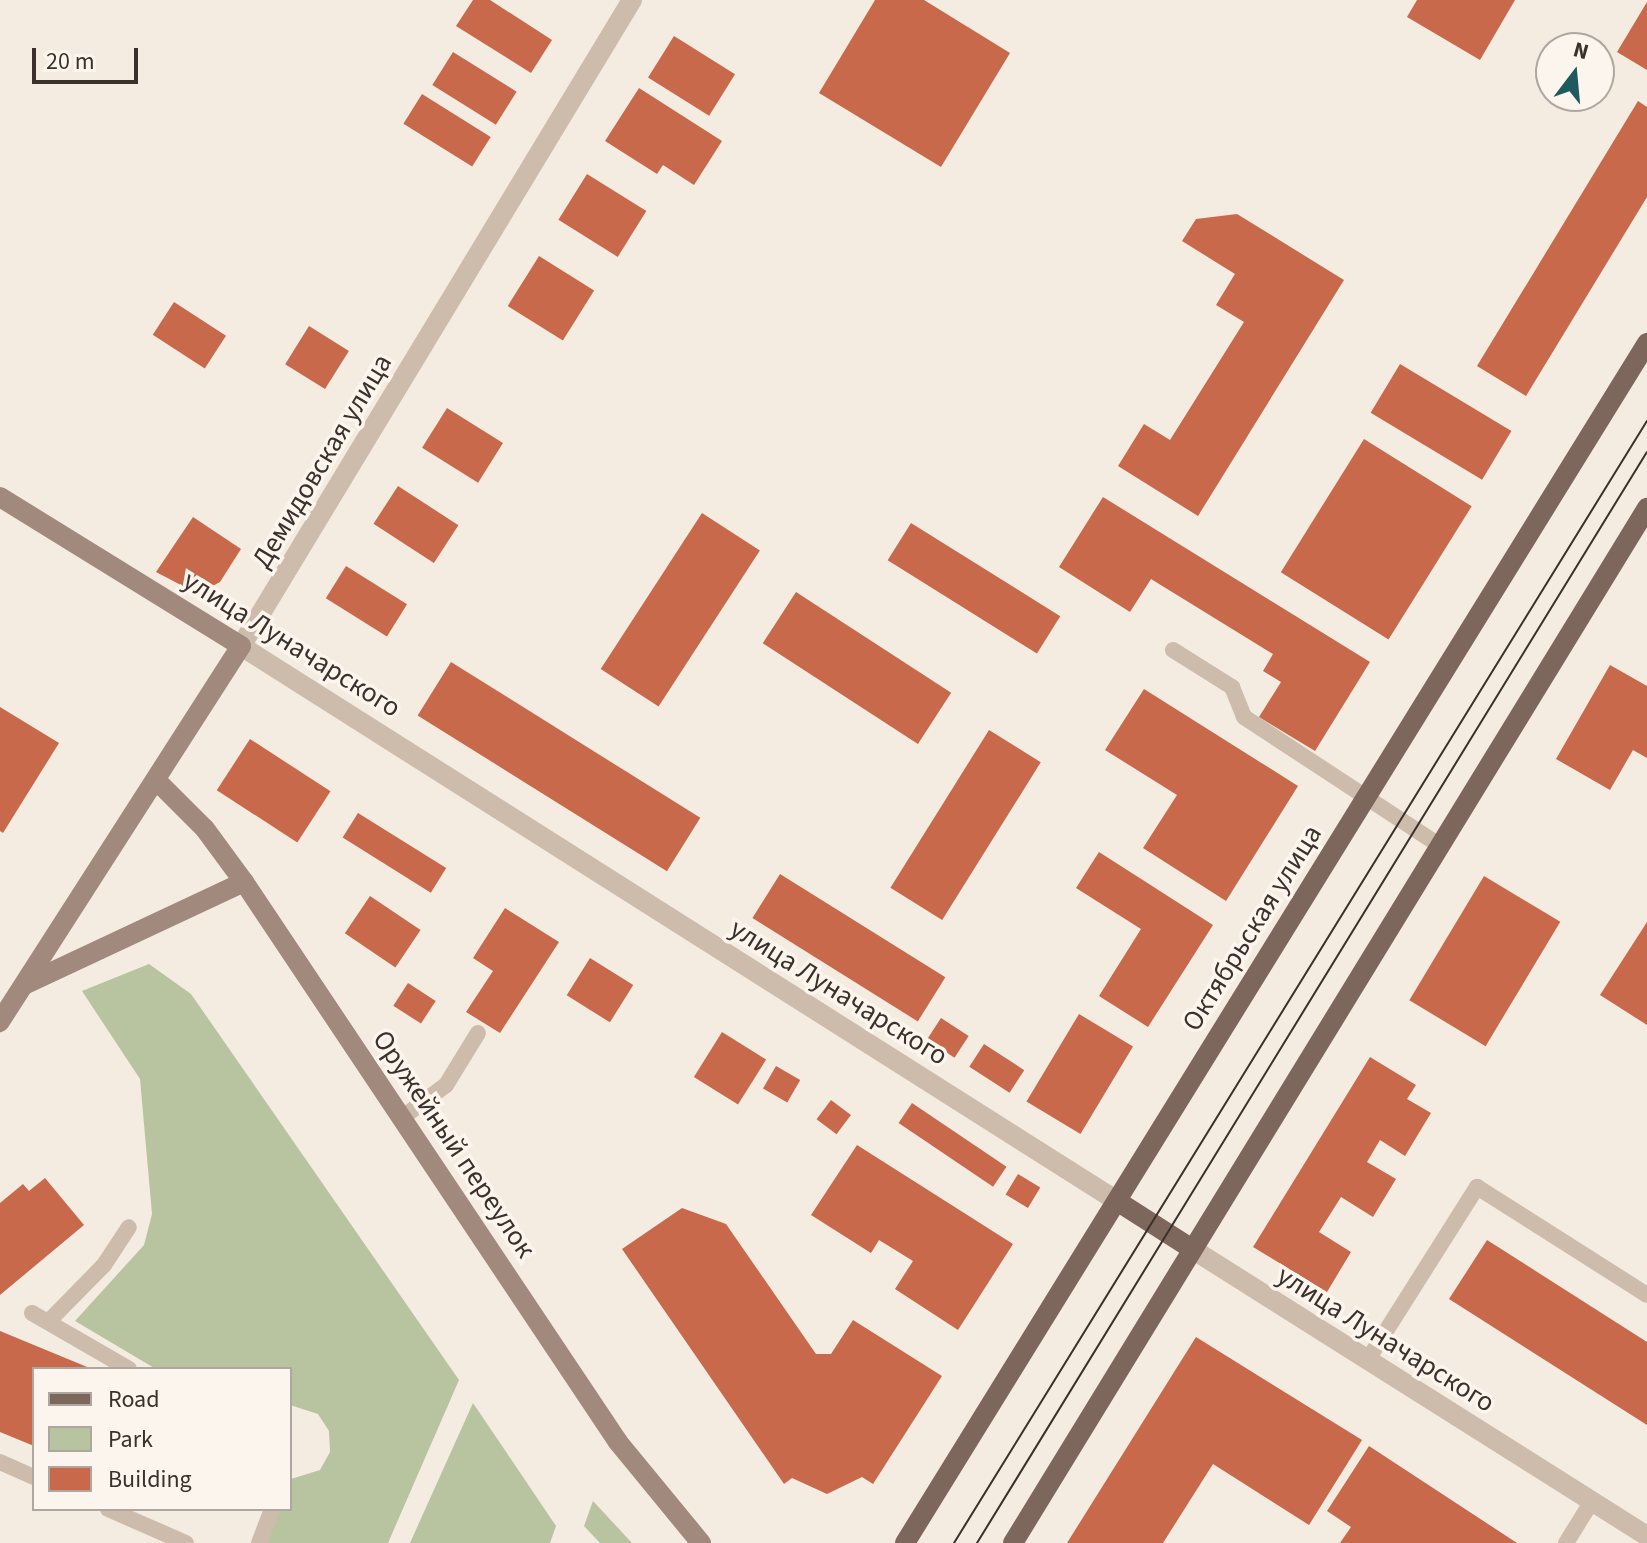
<!DOCTYPE html>
<html>
<head>
<meta charset="utf-8">
<style>
	body { margin:0 }
	#map { position:relative; width:1647px; height:1543px; overflow:hidden; background:#f4ebe1; font-family:"Source Sans 3",sans-serif }
	div>[style] { position:absolute }
	.green>* { inset:0; background:#b8c4a0 }
	.building>* { inset:0; background:#c8694b; transform-origin:0 0 }
	.service>* { height:16px; margin:-8px; padding:0 8px; transform-origin:8px; border-radius:8px; background:#cdbbac }
	.tertiary>* { height:20px; margin:-10px; padding:0 10px; transform-origin:10px; border-radius:10px; background:#cdbbac }
	.secondary>* { height:20px; margin:-10px; padding:0 10px; transform-origin:10px; border-radius:10px; background:#a18a7d }
	.primary>* { height:20px; margin:-10px; padding:0 10px; transform-origin:10px; border-radius:10px; background:#7d675c }
	.tram>* { height:2px; margin:-1px; padding:0 1px; transform-origin:1px; border-radius:1px; background:#3b302b }
	span { translate:-50% -50%; white-space:nowrap; text-align:center; line-height:1.15; -webkit-text-stroke:7px #fbf5ee; paint-order:stroke }
	.street-label { font-size:28px; color:#3b302b }
	.legend { position:absolute; left:32px; top:1367px; width:260px; height:144px; box-sizing:border-box; background:#fbf5ee; border:2px solid #aea6a0; margin:0; padding:10px 14px; list-style:none; font-size:24px; color:#3b302b }
	.legend li { display:flex; align-items:center; gap:16px; height:40px }
	.legend b { width:40px; border:2px solid #aea6a0 }
	.north { position:absolute; left:1535px; top:32px; width:80px; height:80px; box-sizing:border-box; background:#fbf5ee; border:2px solid #aea6a0; border-radius:50%; rotate:16deg; font-size:22px; font-weight:700; line-height:32px; text-align:center; color:#3b302b }
	.north::after { content:''; display:block; margin:auto; width:28px; height:36px; background:#1f5a5e; clip-path:polygon(50% 0,100% 100%,50% 72%,0 100%) }
	.scale { position:absolute; left:32px; top:48px; width:106px; height:36px; box-sizing:border-box; border:4px solid #3b302b; border-top:0; padding-left:10px; font-size:24px; line-height:28px; white-space:nowrap; color:#3b302b; -webkit-text-stroke:6px #fbf5ee; paint-order:stroke }
</style>
</head>
<body>
<div id="map">
	<div class="green">
		<div style="clip-path:polygon(149px 964px,191px 994px,459px 1380px,388px 1543px,267px 1543px,280px 1509px,290px 1509px,291px 1479px,320px 1470px,330px 1452px,329px 1431px,318px 1414px,290px 1405px,290px 1369px,156px 1369px,75px 1321px,144px 1245px,152px 1214px,140px 1079px,82px 991px)"></div>
		<div style="clip-path:polygon(473px 1403px,556px 1526px,550px 1543px,410px 1543px)"></div>
		<div style="clip-path:polygon(593px 1501px,632px 1543px,600px 1543px,584px 1526px)"></div>
	</div>
	<div class="building">
		<div style="clip-path:polygon(473px 0,490px 0,552px 40px,531px 73px,456px 26px)"></div>
		<div style="clip-path:polygon(875px 0,924px 0,1010px 53px,941px 167px,819px 93px)"></div>
		<div style="clip-path:polygon(1417px 0,1515px 0,1480px 60px,1407px 17px)"></div>
		<div style="clip-path:polygon(1647px 2px,1647px 70px,1617px 52px)"></div>
		<div style="left:674px;top:36px;width:72px;height:49px;rotate:32deg"></div>
		<div style="left:453px;top:52px;width:75px;height:39px;rotate:32deg"></div>
		<div style="clip-path:polygon(639px 88px,722px 141px,694px 185px,663px 165px,657px 174px,605px 141px)"></div>
		<div style="left:422px;top:94px;width:81px;height:35px;rotate:32deg"></div>
		<div style="clip-path:polygon(1638px 101px,1647px 107px,1647px 197px,1526px 396px,1477px 366px)"></div>
		<div style="left:587px;top:174px;width:70px;height:54px;rotate:32deg"></div>
		<div style="clip-path:polygon(1237px 214px,1344px 280px,1198px 516px,1118px 466px,1144px 424px,1170px 440px,1244px 322px,1216px 305px,1235px 274px,1182px 241px,1196px 219px)"></div>
		<div style="left:539px;top:256px;width:65px;height:59px;rotate:32deg"></div>
		<div style="left:174px;top:302px;width:62px;height:39px;rotate:33deg"></div>
		<div style="left:309px;top:326px;width:47px;height:45px;rotate:32deg"></div>
		<div style="left:1400px;top:364px;width:130px;height:57px;rotate:31deg"></div>
		<div style="left:447px;top:408px;width:66px;height:47px;rotate:32deg"></div>
		<div style="left:1364px;top:439px;width:127px;height:157px;rotate:32deg"></div>
		<div style="left:398px;top:486px;width:72px;height:45px;rotate:33deg"></div>
		<div style="clip-path:polygon(1103px 497px,1370px 662px,1315px 751px,1259px 717px,1281px 682px,1263px 671px,1273px 654px,1151px 579px,1130px 612px,1059px 567px)"></div>
		<div style="left:702px;top:513px;width:69px;height:186px;rotate:33deg"></div>
		<div style="clip-path:polygon(193px 517px,241px 549px,220px 582px,198px 594px,156px 572px)"></div>
		<div style="left:911px;top:523px;width:176px;height:44px;rotate:32deg"></div>
		<div style="left:346px;top:566px;width:72px;height:38px;rotate:32deg"></div>
		<div style="left:796px;top:592px;width:185px;height:61px;rotate:33deg"></div>
		<div style="left:451px;top:662px;width:294px;height:63px;rotate:32deg"></div>
		<div style="clip-path:polygon(1610px 665px,1647px 686px,1647px 758px,1633px 750px,1610px 790px,1556px 759px)"></div>
		<div style="clip-path:polygon(1144px 689px,1298px 786px,1226px 901px,1143px 848px,1177px 795px,1105px 750px)"></div>
		<div style="clip-path:polygon(0 707px,59px 743px,3px 833px,0 831px)"></div>
		<div style="left:989px;top:730px;width:61px;height:186px;rotate:32deg"></div>
		<div style="left:250px;top:739px;width:96px;height:61px;rotate:33deg"></div>
		<div style="left:358px;top:813px;width:104px;height:29px;rotate:32deg"></div>
		<div style="clip-path:polygon(1099px 852px,1213px 925px,1148px 1027px,1099px 996px,1141px 929px,1076px 888px)"></div>
		<div style="left:780px;top:874px;width:195px;height:52px;rotate:32deg"></div>
		<div style="left:1484px;top:876px;width:89px;height:145px;rotate:31deg"></div>
		<div style="left:370px;top:896px;width:61px;height:45px;rotate:34deg"></div>
		<div style="clip-path:polygon(505px 908px,559px 942px,500px 1033px,466px 1012px,493px 971px,473px 958px)"></div>
		<div style="clip-path:polygon(1647px 922px,1647px 1025px,1600px 995px)"></div>
		<div style="left:590px;top:958px;width:51px;height:44px;rotate:32deg"></div>
		<div style="left:408px;top:983px;width:33px;height:27px;rotate:33deg"></div>
		<div style="left:1079px;top:1014px;width:63px;height:102px;rotate:31deg"></div>
		<div style="left:941px;top:1018px;width:33px;height:26px;rotate:33deg"></div>
		<div style="left:722px;top:1032px;width:52px;height:53px;rotate:32deg"></div>
		<div style="left:984px;top:1044px;width:48px;height:27px;rotate:33deg"></div>
		<div style="clip-path:polygon(1370px 1057px,1416px 1085px,1407px 1099px,1431px 1113px,1405px 1156px,1380px 1140px,1367px 1162px,1396px 1179px,1373px 1217px,1341px 1197px,1319px 1232px,1351px 1252px,1327px 1292px,1253px 1247px)"></div>
		<div style="left:776px;top:1066px;width:28px;height:26px;rotate:30deg"></div>
		<div style="left:831px;top:1100px;width:25px;height:24px;rotate:37deg"></div>
		<div style="left:912px;top:1103px;width:114px;height:24px;rotate:34deg"></div>
		<div style="clip-path:polygon(857px 1145px,1013px 1244px,958px 1330px,895px 1289px,913px 1261px,879px 1240px,871px 1253px,811px 1215px)"></div>
		<div style="left:1018px;top:1174px;width:26px;height:24px;rotate:31deg"></div>
		<div style="clip-path:polygon(45px 1178px,84px 1225px,0 1295px,0 1203px,23px 1184px,29px 1191px)"></div>
		<div style="clip-path:polygon(682px 1208px,726px 1224px,816px 1354px,831px 1354px,853px 1320px,942px 1376px,873px 1484px,862px 1477px,827px 1494px,792px 1478px,784px 1484px,622px 1249px)"></div>
		<div style="clip-path:polygon(1487px 1240px,1647px 1342px,1647px 1425px,1449px 1299px)"></div>
		<div style="clip-path:polygon(0 1331px,92px 1369px,34px 1369px,34px 1446px,0 1432px)"></div>
		<div style="clip-path:polygon(1196px 1337px,1362px 1440px,1309px 1525px,1213px 1464px,1163px 1543px,1067px 1543px)"></div>
		<div style="clip-path:polygon(1369px 1446px,1517px 1543px,1340px 1543px,1351px 1527px,1327px 1511px)"></div>
	</div>
	<div class="service">
		<div style="left:1173px;top:650px;width:70px;rotate:32.1deg"></div>
		<div style="left:1232px;top:687px;width:32px;rotate:68deg"></div>
		<div style="left:1244px;top:717px;width:233px;rotate:33.3deg"></div>
		<div style="left:403px;top:1117px;width:54px;rotate:-36.7deg"></div>
		<div style="left:446px;top:1085px;width:61px;rotate:-58.4deg"></div>
		<div style="left:32px;top:1313px;width:112px;rotate:30deg"></div>
		<div style="left:48px;top:1322px;width:80px;rotate:-45.5deg"></div>
		<div style="left:104px;top:1265px;width:45px;rotate:-56.7deg"></div>
		<div style="left:1367px;top:1361px;width:206px;rotate:-57.7deg"></div>
		<div style="left:1477px;top:1187px;width:201px;rotate:32.4deg"></div>
		<div style="left:0;top:1462px;width:37px;rotate:24deg"></div>
		<div style="left:108px;top:1509px;width:85px;rotate:23.6deg"></div>
		<div style="left:259px;top:1543px;width:36px;rotate:-69deg"></div>
		<div style="left:1566px;top:1543px;width:49px;rotate:-58.2deg"></div>
	</div>
	<div class="tertiary">
		<div style="left:632px;top:0;width:755px;rotate:121.18deg"></div>
		<div style="left:241px;top:646px;width:1037px;rotate:32.36deg"></div>
		<div style="left:1189px;top:1247px;width:542px;rotate:32.25deg"></div>
	</div>
	<div class="secondary">
		<div style="left:0;top:497px;width:283px;rotate:31.7deg"></div>
		<div style="left:241px;top:646px;width:447px;rotate:122.7deg"></div>
		<div style="left:156px;top:780px;width:69px;rotate:45deg"></div>
		<div style="left:205px;top:829px;width:66px;rotate:53.7deg"></div>
		<div style="left:244px;top:882px;width:673px;rotate:56.26deg"></div>
		<div style="left:618px;top:1442px;width:131px;rotate:50.6deg"></div>
		<div style="left:24px;top:985px;width:243px;rotate:-25.1deg"></div>
	</div>
	<div class="primary">
		<div style="left:1117px;top:1201px;width:85px;rotate:32.6deg"></div>
		<div style="left:905px;top:1543px;width:1411px;rotate:-58.27deg"></div>
		<div style="left:1013px;top:1543px;width:1214px;rotate:-58.51deg"></div>
	</div>
	<div class="tram">
		<div style="left:954px;top:1543px;width:1319px;rotate:-58.3deg"></div>
		<div style="left:977px;top:1543px;width:1280px;rotate:-58.45deg"></div>
	</div>
	<div class="street-label">
		<span style="left:322px;top:461px;rotate:-59deg">Демидовская улица</span>
		<span style="left:292px;top:644px;rotate:32deg">улица Луначарского</span>
		<span style="left:1252px;top:928px;rotate:-58deg">Октябрьская улица</span>
		<span style="left:839px;top:992px;rotate:32deg">улица Луначарского</span>
		<span style="left:454px;top:1144px;rotate:56deg">Оружейный переулок</span>
		<span style="left:1386px;top:1339px;rotate:32deg">улица Луначарского</span>
	</div>
	<ul class="legend">
	<li><b style="height:10px;background:#7d675c"></b>Road</li>
	<li><b style="height:22px;background:#b8c4a0"></b>Park</li>
	<li><b style="height:22px;background:#c8694b"></b>Building</li>
	</ul>
	<div class="north">N</div>
	<div class="scale">20 m</div>
</div>
</body>
</html>
